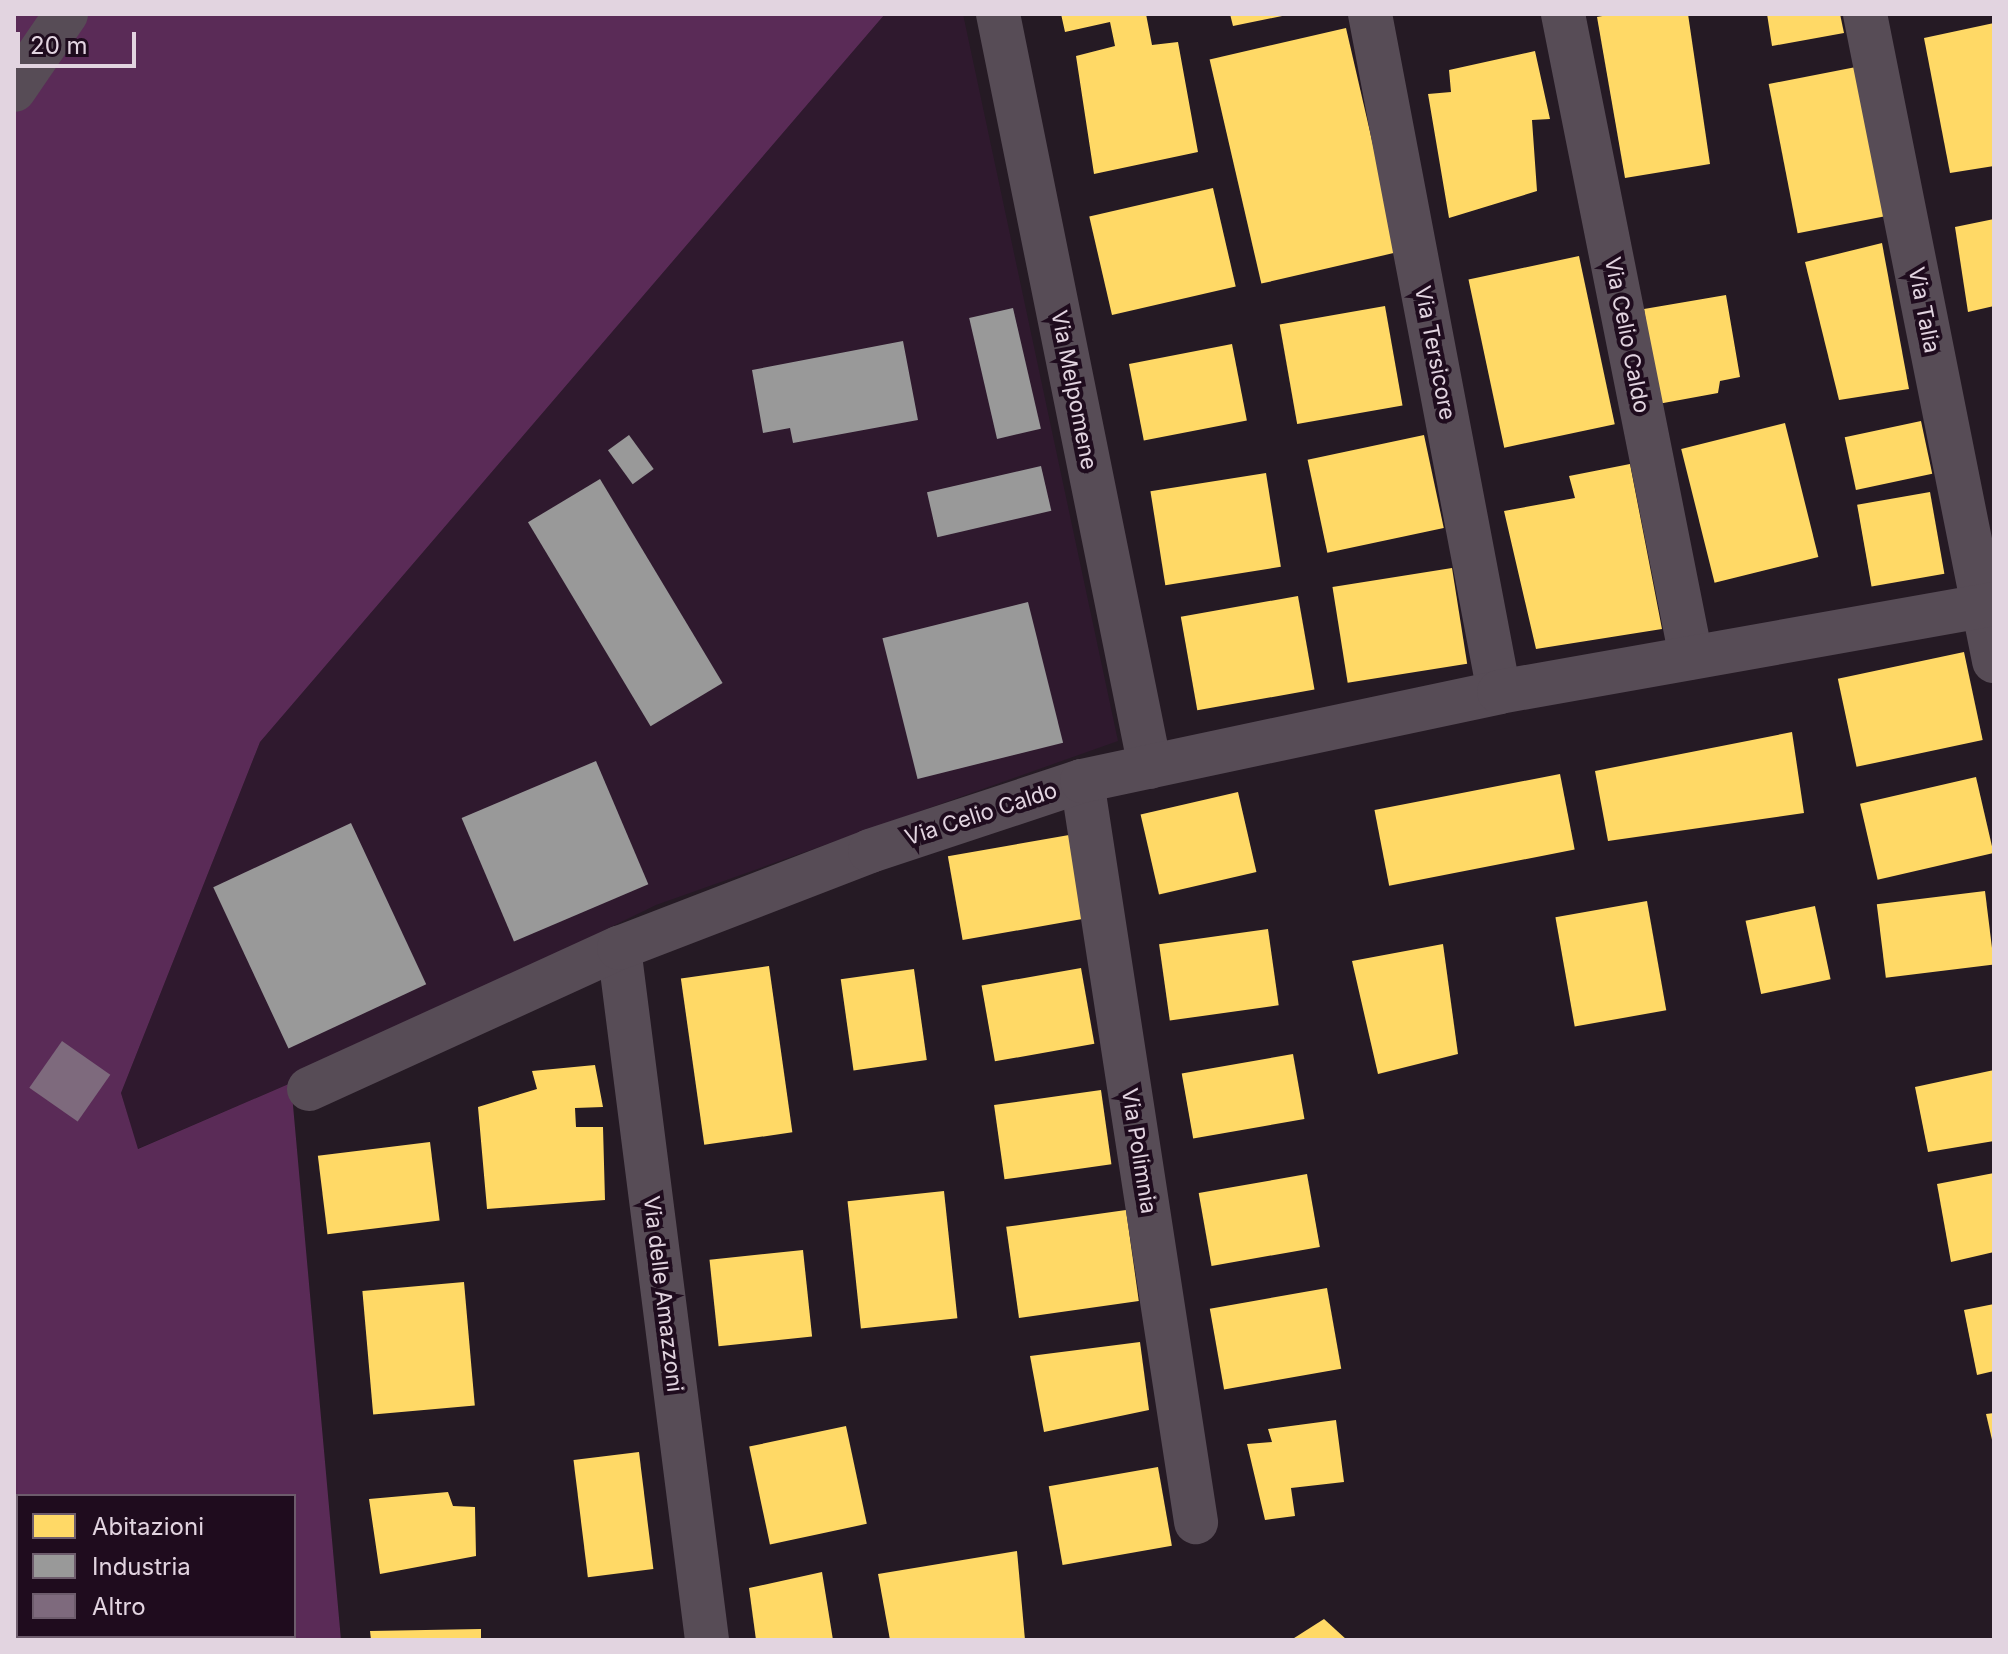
<!DOCTYPE html>
<html>
<head>
<meta charset="utf-8">
<style>
	body { margin:0 }
	#map { position:relative; width:2008px; height:1654px; overflow:hidden; background:#251a24; font-family:Inter,sans-serif }
	div>[style] { position:absolute }
	.built>* { inset:0; background:#2f192e }
	.green>* { inset:0; background:#5a2b57 }
	.homes>* { inset:0; background:#ffd966; transform-origin:0 0 }
	.industry>* { inset:0; background:#999; transform-origin:0 0 }
	.building>* { inset:0; background:#7e6a7d; transform-origin:0 0 }
	.minor>* { height:44px; margin:-22px; padding:0 22px; transform-origin:22px; border-radius:22px; background:#574c56 }
	span { translate:-50% -50%; white-space:nowrap; text-align:center; line-height:1.15; -webkit-text-stroke:8px #1f0c1e; paint-order:stroke }
	.street-label { font-size:22px; color:#e2d4e0 }
	.frame { position:absolute; inset:0; border:16px solid #e2d4e0; pointer-events:none }
	.legend { position:absolute; left:16px; top:1494px; width:280px; height:144px; box-sizing:border-box; background:#1f0c1e; border:2px solid #6d5c6c; margin:0; padding:10px 14px; list-style:none; font-size:24px; color:#e2d4e0 }
	.legend li { display:flex; align-items:center; gap:16px; height:40px }
	.legend b { width:40px; border:2px solid #6d5c6c }
	.scale { position:absolute; left:16px; top:32px; width:120px; height:36px; box-sizing:border-box; border:4px solid #e2d4e0; border-top:0; padding-left:10px; font-size:24px; line-height:28px; white-space:nowrap; color:#e2d4e0; -webkit-text-stroke:6px #1f0c1e; paint-order:stroke }
</style>
</head>
<body>
<div id="map">
	<div class="built">
		<div style="clip-path:polygon(885px 14px,963px 14px,1118px 741px,656px 905px,291px 1083px,137px 1149px,121px 1093px,260px 742px)"></div>
	</div>
	<div class="green">
		<div style="clip-path:polygon(evenodd,14px 14px,885px 14px,260px 742px,121px 1093px,138px 1149px,291px 1083px,341px 1640px,14px 1640px,14px 14px,18px 1496px,294px 1496px,294px 1636px,18px 1636px,18px 1496px)"></div>
	</div>
	<div class="homes">
		<div style="clip-path:polygon(1061px 14px,1146px 14px,1152px 45px,1178px 42px,1198px 152px,1094px 174px,1076px 56px,1115px 46px,1110px 22px,1065px 32px)"></div>
		<div style="clip-path:polygon(1230px 14px,1287px 14px,1287px 15px,1233px 26px)"></div>
		<div style="clip-path:polygon(1613px 14px,1688px 14px,1710px 164px,1625px 178px,1597px 17px)"></div>
		<div style="clip-path:polygon(1767px 14px,1840px 14px,1844px 33px,1772px 46px)"></div>
		<div style="clip-path:polygon(1994px 23px,1994px 166px,1950px 173px,1924px 38px)"></div>
		<div style="left:1346px;top:28px;width:230px;height:140px;rotate:77deg"></div>
		<div style="clip-path:polygon(1535px 51px,1550px 119px,1532px 120px,1537px 191px,1449px 218px,1428px 94px,1451px 92px,1449px 70px)"></div>
		<div style="left:1856px;top:67px;width:152px;height:89px;rotate:79deg"></div>
		<div style="left:1213px;top:188px;width:101px;height:127px;rotate:77deg"></div>
		<div style="clip-path:polygon(1994px 219px,1994px 306px,1968px 312px,1955px 227px)"></div>
		<div style="clip-path:polygon(1882px 243px,1909px 389px,1839px 400px,1805px 262px)"></div>
		<div style="left:1579px;top:256px;width:172px;height:113px;rotate:78deg"></div>
		<div style="clip-path:polygon(1726px 295px,1740px 377px,1720px 381px,1718px 393px,1658px 404px,1644px 309px)"></div>
		<div style="left:1385px;top:306px;width:101px;height:107px;rotate:80deg"></div>
		<div style="left:1232px;top:344px;width:78px;height:105px;rotate:79deg"></div>
		<div style="left:1921px;top:421px;width:54px;height:78px;rotate:78deg"></div>
		<div style="left:1785px;top:423px;width:138px;height:107px;rotate:76deg"></div>
		<div style="left:1424px;top:435px;width:95px;height:119px;rotate:78deg"></div>
		<div style="clip-path:polygon(1630px 464px,1662px 629px,1536px 649px,1504px 511px,1575px 498px,1569px 476px)"></div>
		<div style="left:1266px;top:473px;width:95px;height:117px;rotate:81deg"></div>
		<div style="left:1930px;top:492px;width:83px;height:74px;rotate:80deg"></div>
		<div style="left:1452px;top:568px;width:97px;height:121px;rotate:81deg"></div>
		<div style="left:1298px;top:596px;width:95px;height:119px;rotate:80deg"></div>
		<div style="left:1964px;top:652px;width:90px;height:129px;rotate:78deg"></div>
		<div style="clip-path:polygon(1792px 732px,1804px 813px,1608px 841px,1595px 771px)"></div>
		<div style="left:1560px;top:774px;width:77px;height:189px;rotate:79deg"></div>
		<div style="left:1976px;top:777px;width:78px;height:119px;rotate:77deg"></div>
		<div style="left:1238px;top:792px;width:82px;height:100px;rotate:77deg"></div>
		<div style="left:1069px;top:835px;width:85px;height:123px;rotate:80deg"></div>
		<div style="left:1985px;top:891px;width:74px;height:109px;rotate:83deg"></div>
		<div style="left:1647px;top:901px;width:111px;height:93px;rotate:80deg"></div>
		<div style="left:1815px;top:906px;width:75px;height:71px;rotate:78deg"></div>
		<div style="left:1268px;top:929px;width:77px;height:110px;rotate:82deg"></div>
		<div style="clip-path:polygon(1443px 944px,1458px 1054px,1378px 1074px,1352px 961px)"></div>
		<div style="left:769px;top:966px;width:168px;height:89px;rotate:82deg"></div>
		<div style="left:1081px;top:968px;width:77px;height:101px;rotate:80deg"></div>
		<div style="left:914px;top:969px;width:92px;height:74px;rotate:82deg"></div>
		<div style="left:1293px;top:1054px;width:66px;height:113px;rotate:80deg"></div>
		<div style="clip-path:polygon(595px 1065px,603px 1107px,575px 1108px,576px 1127px,603px 1127px,605px 1200px,487px 1209px,478px 1107px,537px 1089px,532px 1071px)"></div>
		<div style="clip-path:polygon(1994px 1070px,1994px 1141px,1928px 1152px,1915px 1087px)"></div>
		<div style="left:1101px;top:1090px;width:75px;height:108px;rotate:82deg"></div>
		<div style="left:430px;top:1142px;width:79px;height:113px;rotate:83deg"></div>
		<div style="clip-path:polygon(1994px 1173px,1994px 1252px,1951px 1262px,1937px 1184px)"></div>
		<div style="left:1307px;top:1174px;width:74px;height:110px;rotate:80deg"></div>
		<div style="left:944px;top:1191px;width:128px;height:97px;rotate:84deg"></div>
		<div style="left:1126px;top:1210px;width:92px;height:121px;rotate:82deg"></div>
		<div style="left:803px;top:1250px;width:87px;height:94px;rotate:84deg"></div>
		<div style="left:464px;top:1282px;width:124px;height:102px;rotate:85deg"></div>
		<div style="left:1327px;top:1288px;width:82px;height:119px;rotate:80deg"></div>
		<div style="clip-path:polygon(1994px 1304px,1994px 1371px,1977px 1375px,1964px 1310px)"></div>
		<div style="clip-path:polygon(1140px 1342px,1149px 1410px,1044px 1432px,1030px 1356px)"></div>
		<div style="clip-path:polygon(1994px 1413px,1994px 1444px,1993px 1444px,1986px 1414px)"></div>
		<div style="clip-path:polygon(1336px 1420px,1344px 1482px,1291px 1488px,1295px 1516px,1265px 1520px,1247px 1444px,1272px 1442px,1268px 1429px)"></div>
		<div style="left:846px;top:1426px;width:100px;height:99px;rotate:78deg"></div>
		<div style="left:639px;top:1452px;width:118px;height:66px;rotate:83deg"></div>
		<div style="left:1158px;top:1467px;width:80px;height:111px;rotate:80deg"></div>
		<div style="clip-path:polygon(448px 1492px,453px 1506px,475px 1507px,476px 1556px,380px 1574px,369px 1499px)"></div>
		<div style="clip-path:polygon(1017px 1551px,1025px 1640px,890px 1640px,878px 1574px)"></div>
		<div style="clip-path:polygon(822px 1572px,833px 1640px,756px 1640px,749px 1588px)"></div>
		<div style="clip-path:polygon(1324px 1619px,1347px 1640px,1291px 1640px)"></div>
		<div style="clip-path:polygon(481px 1629px,481px 1640px,371px 1640px,370px 1631px)"></div>
	</div>
	<div class="industry">
		<div style="left:1013px;top:308px;width:124px;height:45px;rotate:77deg"></div>
		<div style="clip-path:polygon(903px 341px,918px 420px,793px 443px,790px 428px,763px 433px,752px 370px)"></div>
		<div style="left:629px;top:435px;width:42px;height:26px;rotate:54deg"></div>
		<div style="left:1041px;top:466px;width:46px;height:117px;rotate:77deg"></div>
		<div style="left:600px;top:479px;width:238px;height:84px;rotate:59deg"></div>
		<div style="left:1028px;top:602px;width:145px;height:150px;rotate:76deg"></div>
		<div style="left:596px;top:761px;width:134px;height:146px;rotate:67deg"></div>
		<div style="left:351px;top:823px;width:178px;height:152px;rotate:65deg"></div>
	</div>
	<div class="building">
		<div style="left:62px;top:1041px;width:59px;height:57px;rotate:35deg"></div>
	</div>
	<div class="minor">
		<div style="left:998px;top:14px;width:768px;rotate:78.59deg"></div>
		<div style="left:1370px;top:14px;width:690px;rotate:79.23deg"></div>
		<div style="left:1563px;top:14px;width:656px;rotate:78.74deg"></div>
		<div style="left:1865px;top:14px;width:660px;rotate:78.72deg"></div>
		<div style="left:14px;top:90px;width:92px;rotate:-55.6deg"></div>
		<div style="left:1082px;top:781px;width:750px;rotate:81.25deg"></div>
		<div style="left:619px;top:948px;width:698px;rotate:82.75deg"></div>
		<div style="left:309px;top:1089px;width:341px;rotate:-24.5deg"></div>
		<div style="left:619px;top:948px;width:269px;rotate:-21.1deg"></div>
		<div style="left:870px;top:851px;width:223px;rotate:-18.3deg"></div>
		<div style="left:1082px;top:781px;width:426px;rotate:-12deg"></div>
		<div style="left:1499px;top:692px;width:503px;rotate:-10.08deg"></div>
	</div>
	<div class="street-label">
		<span style="left:1924px;top:310px;rotate:79deg">Via Talia</span>
		<span style="left:1627px;top:335px;rotate:79deg">Via Celio Caldo</span>
		<span style="left:1435px;top:353px;rotate:79deg">Via Tersicore</span>
		<span style="left:1074px;top:390px;rotate:79deg">Via Melpomene</span>
		<span style="left:981px;top:814px;rotate:-18deg">Via Celio Caldo</span>
		<span style="left:1139px;top:1151px;rotate:81deg">Via Polimnia</span>
		<span style="left:663px;top:1294px;rotate:83deg">Via delle Amazzoni</span>
	</div>
	<div class="frame"></div>
	<ul class="legend">
	<li><b style="height:22px;background:#ffd966"></b>Abitazioni</li>
	<li><b style="height:22px;background:#999"></b>Industria</li>
	<li><b style="height:22px;background:#7e6a7d"></b>Altro</li>
	</ul>
	<div class="scale">20 m</div>
</div>
</body>
</html>
